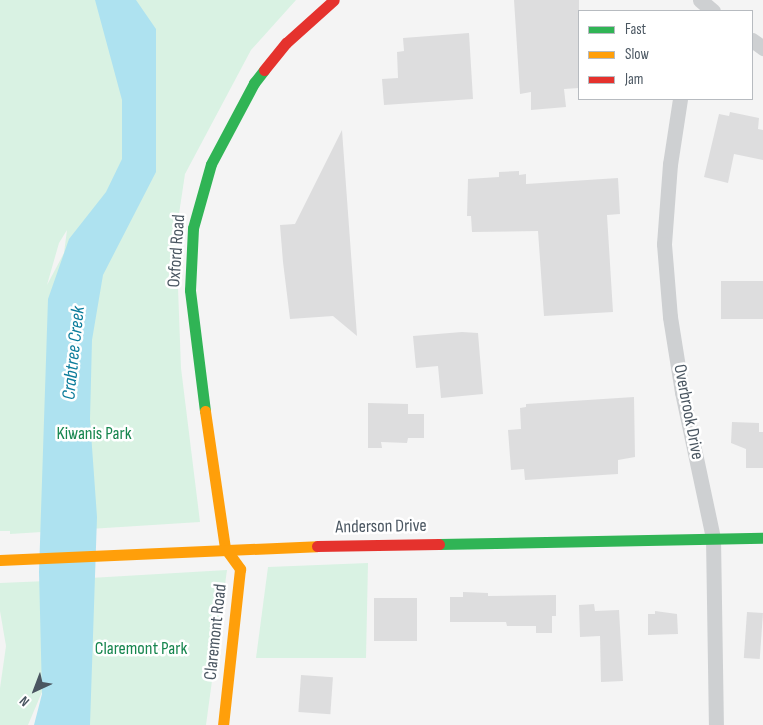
<!DOCTYPE html>
<html>
<head>
<meta charset="utf-8">
<style>
	body { margin:0 }
	#map { position:relative; width:763px; height:725px; overflow:hidden; background:#f4f4f4; font-family:"Sofia Sans Condensed",sans-serif }
	div>[style] { position:absolute }
	.green>* { inset:0; background:#d9f2e3 }
	.water>* { inset:0; background:#aee2f0 }
	.building>* { inset:0; background:#ddddde; transform-origin:0 0 }
	.street>* { height:15px; margin:-7.5px; padding:0 7.5px; transform-origin:7.5px; border-radius:7.5px; background:#ced0d2 }
	.fast>* { height:11px; margin:-5.5px; padding:0 5.5px; transform-origin:5.5px; border-radius:5.5px; background:#30b455 }
	.slow>* { height:11px; margin:-5.5px; padding:0 5.5px; transform-origin:5.5px; border-radius:5.5px; background:#ff9f0a }
	.jam>* { height:11px; margin:-5.5px; padding:0 5.5px; transform-origin:5.5px; border-radius:5.5px; background:#e5322d }
	span { translate:-50% -50%; white-space:nowrap; text-align:center; line-height:1.15; -webkit-text-stroke:5px #fff; paint-order:stroke }
	.street-label { font-size:18px; color:#4a5661 }
	.park-label { font-size:18px; color:#17864f }
	.water-label { font-size:19px; color:#0c7c9b; font-style:italic }
	.legend { position:absolute; left:578px; top:10px; width:175px; height:90px; box-sizing:border-box; background:#fff; border:1px solid #b7bbc0; margin:0; padding:6px 9px; list-style:none; font-size:15px; color:#4a5661 }
	.legend li { display:flex; align-items:center; gap:10px; height:25px }
	.legend b { width:25px; border:1px solid #b7bbc0 }
	.north { position:absolute; left:10px; top:665px; width:50px; height:50px; -webkit-text-stroke:4px #fff; paint-order:stroke; rotate:223deg; font-size:14px; font-weight:700; line-height:20px; text-align:center; color:#4a5661 }
	.north::after { content:''; display:block; margin:auto; width:18px; height:22px; background:#4a5661; clip-path:polygon(50% 0,100% 100%,50% 72%,0 100%) }
</style>
</head>
<body>
<div id="map">
	<div class="green">
		<div style="clip-path:polygon(evenodd,0 0,296px 0,251px 50px,185px 174px,176px 234px,181px 368px,200px 522px,10px 534px,10px 531px,0 531px,0 0,67px 230px,64px 253px,47px 285px,59px 243px,67px 230px)"></div>
		<div style="clip-path:polygon(368px 563px,366px 658px,256px 658px,268px 567px)"></div>
		<div style="clip-path:polygon(227px 570px,206px 725px,56px 725px,90px 578px)"></div>
		<div style="clip-path:polygon(47px 581px,47px 680px,28px 725px,0 725px,0 688px,6px 646px,0 611px,0 583px)"></div>
	</div>
	<div class="water">
		<div style="clip-path:polygon(95px 0,136px 0,156px 29px,156px 172px,103px 275px,92px 340px,90px 419px,97px 517px,90px 725px,34px 725px,42px 694px,39px 572px,48px 299px,69px 239px,106px 192px,122px 159px,122px 100px)"></div>
	</div>
	<div class="building">
		<div style="clip-path:polygon(514px 0,579px 0,579px 88px,564px 89px,566px 107px,531px 110px,531px 92px,520px 94px)"></div>
		<div style="clip-path:polygon(469px 33px,473px 99px,384px 105px,382px 79px,398px 78px,397px 52px,404px 51px,403px 38px)"></div>
		<div style="clip-path:polygon(730px 112px,759px 118px,758px 129px,763px 130px,763px 160px,734px 154px,728px 183px,704px 177px,719px 114px,729px 116px)"></div>
		<div style="clip-path:polygon(342px 130px,344px 158px,357px 336px,333px 316px,290px 319px,283px 262px,280px 225px,295px 224px)"></div>
		<div style="clip-path:polygon(519px 171px,519px 175px,526px 174px,526px 184px,618px 178px,620px 214px,607px 215px,613px 312px,544px 316px,538px 231px,472px 232px,471px 216px,467px 216px,468px 179px,499px 177px,499px 172px)"></div>
		<div style="left:763px;top:281px;width:38px;height:42px;rotate:90deg"></div>
		<div style="clip-path:polygon(462px 332px,478px 333px,483px 394px,441px 398px,438px 366px,416px 368px,413px 336px)"></div>
		<div style="clip-path:polygon(634px 397px,635px 457px,618px 460px,618px 474px,525px 480px,524px 469px,511px 470px,508px 430px,521px 429px,520px 408px,526px 407px,526px 404px)"></div>
		<div style="clip-path:polygon(368px 403px,408px 404px,408px 414px,424px 414px,424px 438px,408px 438px,407px 443px,381px 442px,382px 448px,368px 448px)"></div>
		<div style="clip-path:polygon(732px 422px,759px 423px,759px 432px,763px 432px,763px 468px,746px 468px,746px 449px,731px 443px)"></div>
		<div style="clip-path:polygon(463px 592px,488px 593px,488px 596px,556px 595px,556px 616px,552px 616px,552px 633px,536px 633px,536px 626px,507px 626px,506px 622px,450px 622px,450px 597px,463px 597px)"></div>
		<div style="left:374px;top:598px;width:43px;height:43px"></div>
		<div style="clip-path:polygon(594px 604px,595px 611px,619px 610px,623px 681px,601px 682px,600px 636px,580px 637px,579px 605px)"></div>
		<div style="clip-path:polygon(655px 611px,677px 614px,678px 634px,648px 635px,648px 614px,655px 614px)"></div>
		<div style="left:747px;top:612px;width:16px;height:46px;rotate:4deg"></div>
		<div style="left:301px;top:675px;width:32px;height:37px;rotate:4deg"></div>
	</div>
	<div class="street">
		<div style="left:700px;top:0;width:17px;rotate:40deg"></div>
		<div style="left:752px;top:40px;width:14px;rotate:36deg"></div>
		<div style="left:680px;top:99px;width:66px;rotate:98.7deg"></div>
		<div style="left:670px;top:164px;width:80px;rotate:94.3deg"></div>
		<div style="left:664px;top:244px;width:73px;rotate:85.3deg"></div>
		<div style="left:670px;top:317px;width:76px;rotate:80.9deg"></div>
		<div style="left:682px;top:392px;width:149px;rotate:78deg"></div>
		<div style="left:713px;top:538px;width:187px;rotate:89.1deg"></div>
	</div>
	<div class="fast">
		<div style="left:205px;top:411px;width:122px;rotate:-97.1deg"></div>
		<div style="left:190px;top:290px;width:62px;rotate:-87.2deg"></div>
		<div style="left:193px;top:228px;width:66px;rotate:-74.3deg"></div>
		<div style="left:211px;top:164px;width:92px;rotate:-62deg"></div>
		<div style="left:254px;top:83px;width:16px;rotate:-52deg"></div>
		<div style="left:439px;top:544px;width:324px;rotate:-1.1deg"></div>
	</div>
	<div class="slow">
		<div style="left:205px;top:411px;width:138px;rotate:81.7deg"></div>
		<div style="left:225px;top:548px;width:26px;rotate:54deg"></div>
		<div style="left:240px;top:569px;width:157px;rotate:96.2deg"></div>
		<div style="left:0;top:560px;width:317px;rotate:-2.5deg"></div>
	</div>
	<div class="jam">
		<div style="left:264px;top:70px;width:35px;rotate:-51deg"></div>
		<div style="left:286px;top:43px;width:64px;rotate:-41.9deg"></div>
		<div style="left:317px;top:546px;width:122px;rotate:-0.9deg"></div>
	</div>
	<div class="street-label">
		<span style="left:177px;top:251px;rotate:-86deg">Oxford Road</span>
		<span style="left:688px;top:412px;rotate:79deg">Overbrook Drive</span>
		<span style="left:381px;top:527px;rotate:-1deg">Anderson Drive</span>
		<span style="left:216px;top:632px;rotate:-84deg">Claremont Road</span>
	</div>
	<div class="park-label">
		<span style="left:94px;top:434px">Kiwanis Park</span>
		<span style="left:141px;top:649px">Claremont Park</span>
	</div>
	<div class="water-label">
		<span style="left:74px;top:353px;rotate:-84deg">Crabtree Creek</span>
	</div>
	<ul class="legend">
	<li><b style="height:6px;background:#30b455"></b>Fast</li>
	<li><b style="height:6px;background:#ff9f0a"></b>Slow</li>
	<li><b style="height:6px;background:#e5322d"></b>Jam</li>
	</ul>
	<div class="north">N</div>
</div>
</body>
</html>
